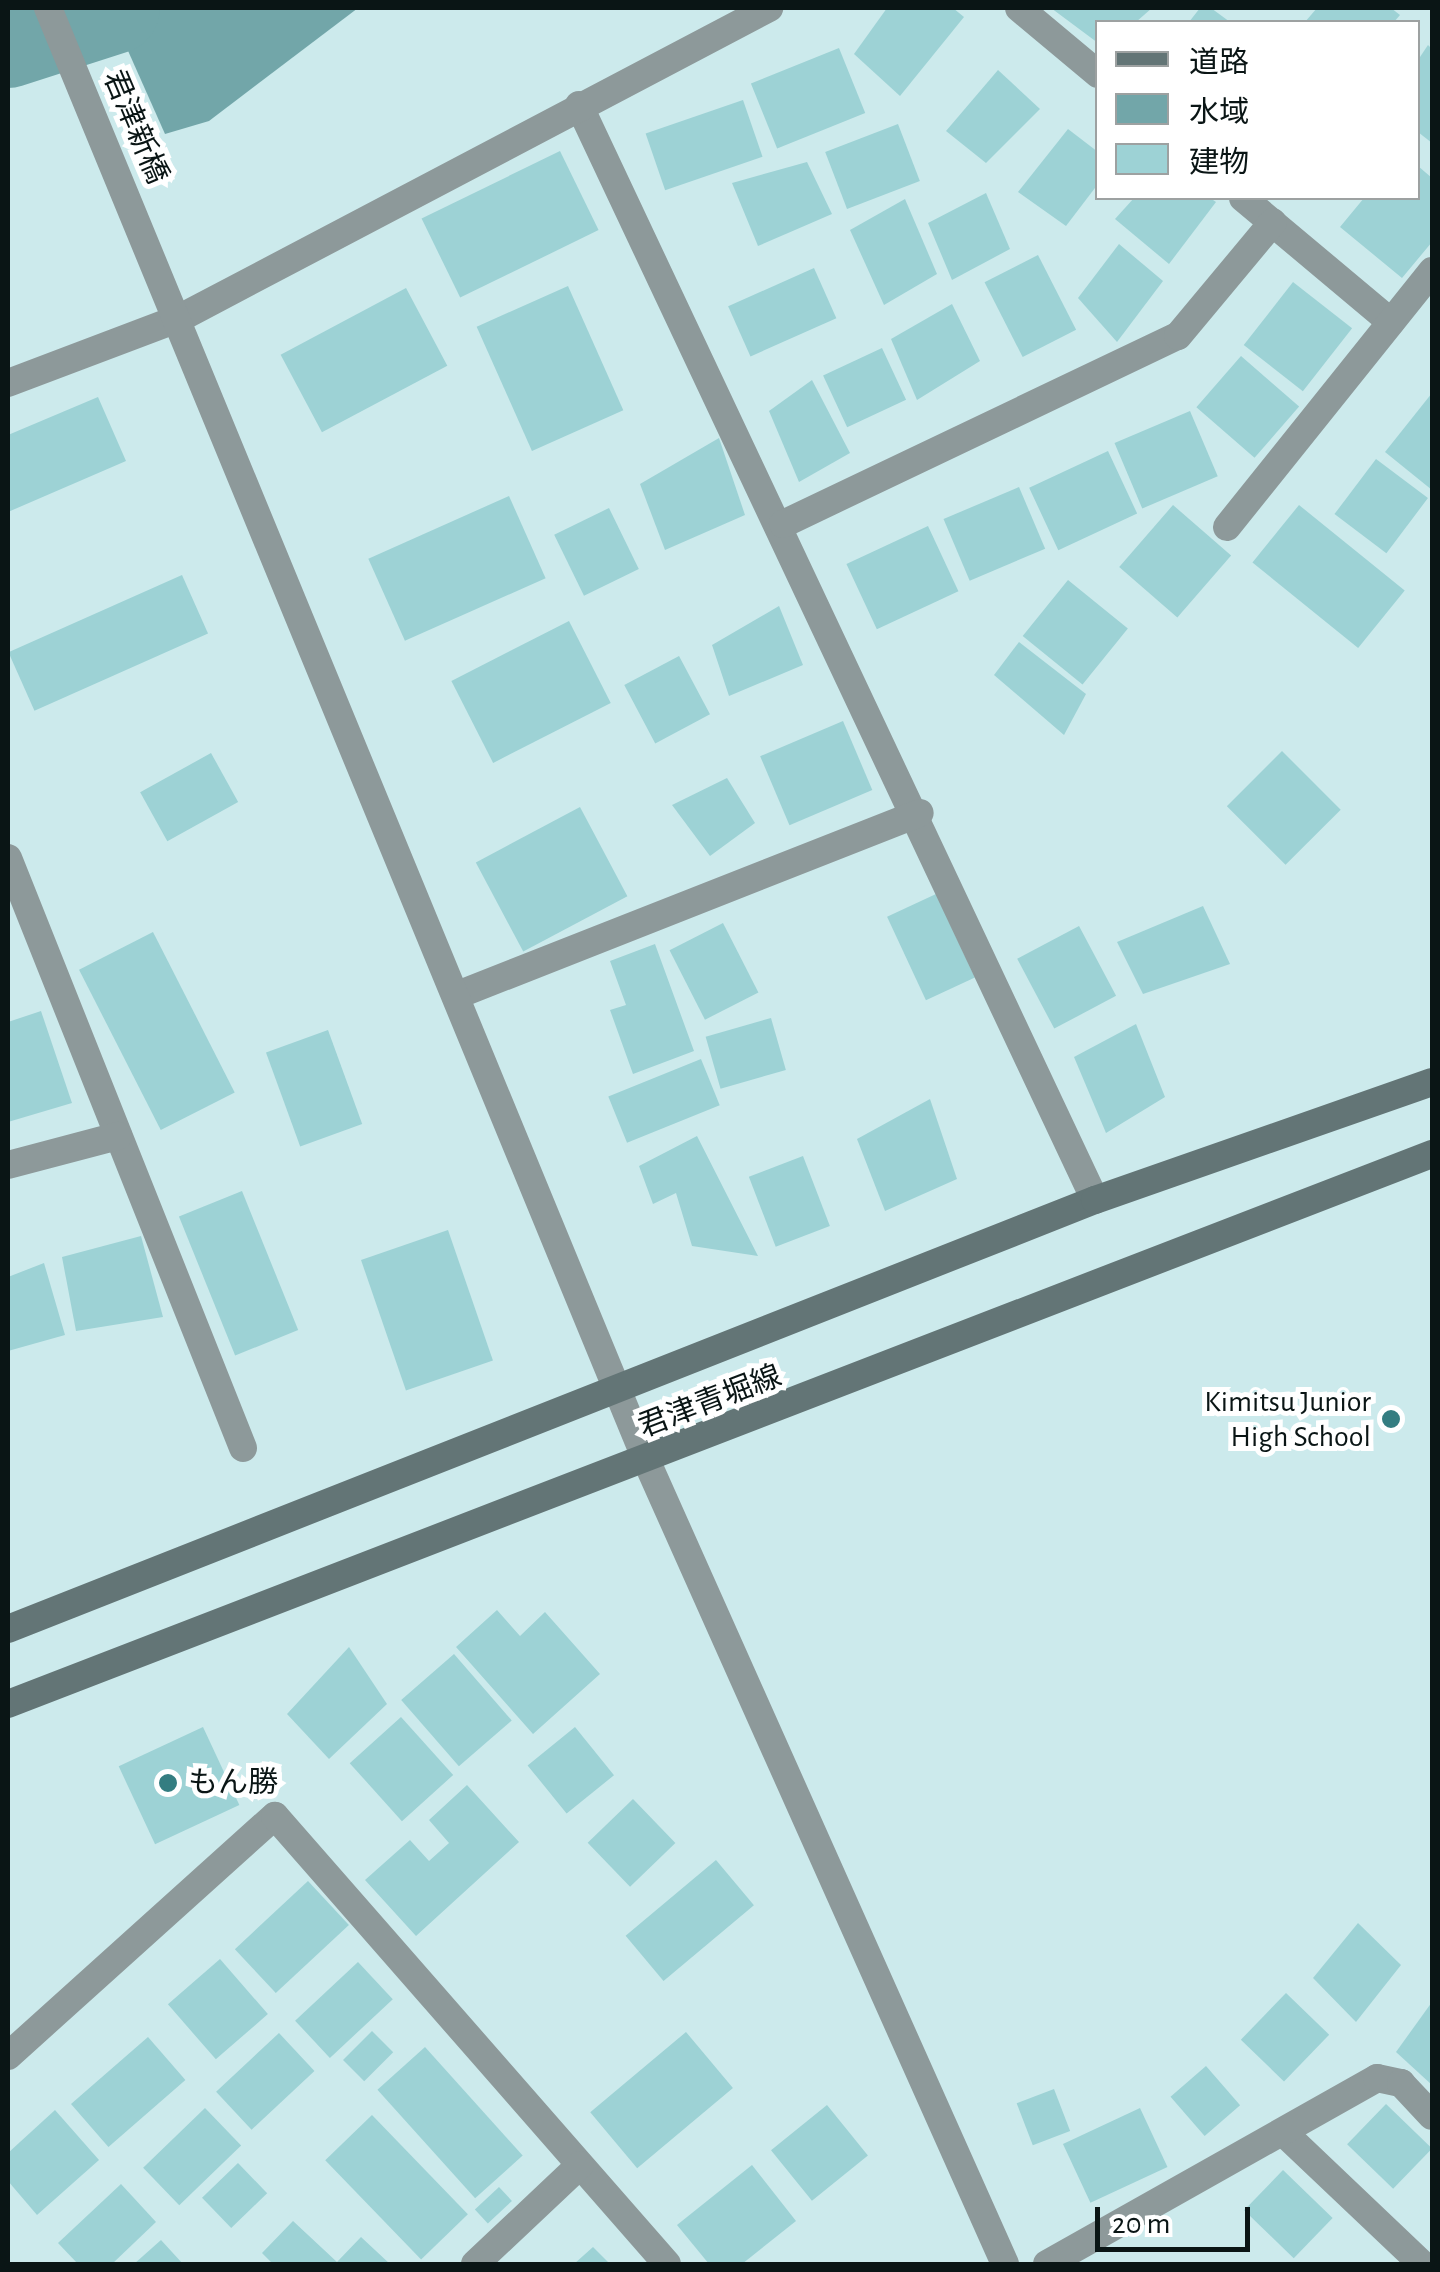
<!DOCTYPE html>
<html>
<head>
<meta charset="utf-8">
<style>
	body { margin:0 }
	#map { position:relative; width:1440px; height:2272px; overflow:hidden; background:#cceaec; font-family:"Alegreya Sans","Noto Sans JP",sans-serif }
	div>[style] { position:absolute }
	.water>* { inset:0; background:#72a6a9 }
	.river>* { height:92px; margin:-46px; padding:0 46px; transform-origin:46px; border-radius:46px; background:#72a6a9 }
	.building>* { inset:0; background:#9dd2d5; transform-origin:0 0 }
	.minor>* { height:28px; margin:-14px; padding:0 14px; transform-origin:14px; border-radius:14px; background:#8d999a }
	.tertiary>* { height:28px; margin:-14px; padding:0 14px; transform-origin:14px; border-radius:14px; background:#8d999a }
	.secondary>* { height:28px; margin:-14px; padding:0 14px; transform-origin:14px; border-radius:14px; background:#637576 }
	.dots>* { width:28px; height:28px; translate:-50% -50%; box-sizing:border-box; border:5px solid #fff; border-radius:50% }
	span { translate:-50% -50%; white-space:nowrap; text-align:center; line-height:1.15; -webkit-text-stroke:10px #fff; paint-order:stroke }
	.street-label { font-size:30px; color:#0a1515 }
	.poi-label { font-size:30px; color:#0a1515 }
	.right { translate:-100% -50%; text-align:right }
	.left { translate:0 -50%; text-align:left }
	.frame { position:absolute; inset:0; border:10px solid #0a1515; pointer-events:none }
	.legend { position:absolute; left:1095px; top:20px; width:325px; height:180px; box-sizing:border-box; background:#fff; border:2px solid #9da1a1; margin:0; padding:12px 18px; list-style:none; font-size:30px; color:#0a1515 }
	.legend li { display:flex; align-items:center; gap:20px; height:50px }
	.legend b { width:50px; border:2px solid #9da1a1 }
	.scale { position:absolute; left:1095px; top:2207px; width:155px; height:45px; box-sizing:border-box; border:5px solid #0a1515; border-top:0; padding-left:12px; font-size:30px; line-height:35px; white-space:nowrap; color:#0a1515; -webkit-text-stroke:8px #fff; paint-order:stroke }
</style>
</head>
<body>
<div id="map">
	<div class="water">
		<div style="clip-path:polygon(109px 8px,358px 8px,209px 121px,165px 134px)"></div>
	</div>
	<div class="river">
		<div style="left:8px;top:42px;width:111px;rotate:-17.8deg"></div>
	</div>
	<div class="building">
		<div style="clip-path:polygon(887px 8px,953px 8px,964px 17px,900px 96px,854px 54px)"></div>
		<div style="clip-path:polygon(1051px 8px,1152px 8px,1136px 22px,1098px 22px,1098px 43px)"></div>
		<div style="clip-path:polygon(1200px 8px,1211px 8px,1230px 22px,1189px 22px)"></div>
		<div style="clip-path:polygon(1317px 8px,1391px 8px,1400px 15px,1394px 22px,1305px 22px)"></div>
		<div style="clip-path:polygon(1428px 45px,1432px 49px,1432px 143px,1418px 132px,1418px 60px)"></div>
		<div style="left:839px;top:48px;width:70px;height:95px;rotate:68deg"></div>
		<div style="clip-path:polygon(998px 70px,1040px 109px,986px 163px,946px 131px)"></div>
		<div style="left:743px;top:100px;width:60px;height:103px;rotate:71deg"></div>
		<div style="left:898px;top:124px;width:61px;height:78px;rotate:69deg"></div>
		<div style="clip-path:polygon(1068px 129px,1098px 152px,1098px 184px,1066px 226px,1018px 192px)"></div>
		<div style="left:560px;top:151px;width:88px;height:154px;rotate:64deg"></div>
		<div style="clip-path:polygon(807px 162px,832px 214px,758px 246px,732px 183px)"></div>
		<div style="clip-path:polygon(1418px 166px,1432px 178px,1432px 242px,1402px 278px,1340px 227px,1364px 198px,1418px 198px)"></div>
		<div style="clip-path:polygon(986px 193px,1010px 249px,952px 280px,928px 223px)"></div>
		<div style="clip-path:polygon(1134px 198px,1210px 198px,1216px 202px,1169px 264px,1115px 219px)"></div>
		<div style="clip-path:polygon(905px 199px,937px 274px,884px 305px,850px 230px)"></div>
		<div style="clip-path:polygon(1119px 244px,1163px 281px,1117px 342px,1078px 298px)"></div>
		<div style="left:1038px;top:255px;width:84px;height:60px;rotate:63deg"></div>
		<div style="left:814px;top:268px;width:55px;height:94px;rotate:66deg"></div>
		<div style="left:1293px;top:282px;width:75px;height:80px;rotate:38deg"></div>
		<div style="left:568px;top:286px;width:136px;height:100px;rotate:66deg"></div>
		<div style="left:406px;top:288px;width:88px;height:142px;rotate:62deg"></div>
		<div style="clip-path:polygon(952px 304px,980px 361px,917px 400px,891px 339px)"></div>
		<div style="left:882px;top:348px;width:57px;height:65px;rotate:65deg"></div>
		<div style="left:1241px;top:356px;width:77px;height:68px;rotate:41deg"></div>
		<div style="clip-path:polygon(812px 380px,850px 453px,799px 482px,769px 411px)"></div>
		<div style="clip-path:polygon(1432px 393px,1432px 490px,1385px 452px)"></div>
		<div style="clip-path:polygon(98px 397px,126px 461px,8px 512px,8px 435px)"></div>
		<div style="left:1190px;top:411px;width:71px;height:82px;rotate:67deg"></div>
		<div style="clip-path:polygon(719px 438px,745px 515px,665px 550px,640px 484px)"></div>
		<div style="left:1108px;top:451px;width:69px;height:87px;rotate:65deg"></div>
		<div style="left:1376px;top:459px;width:65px;height:69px;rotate:37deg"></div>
		<div style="left:1019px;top:487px;width:67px;height:82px;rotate:67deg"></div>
		<div style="left:509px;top:496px;width:90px;height:154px;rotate:66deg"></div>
		<div style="left:1173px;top:505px;width:77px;height:82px;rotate:41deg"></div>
		<div style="left:1299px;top:505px;width:136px;height:74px;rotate:39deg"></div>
		<div style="left:609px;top:508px;width:68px;height:61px;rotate:64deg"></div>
		<div style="left:928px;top:526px;width:72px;height:90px;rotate:65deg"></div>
		<div style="left:182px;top:575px;width:64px;height:190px;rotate:66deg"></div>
		<div style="left:1068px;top:580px;width:77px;height:72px;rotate:39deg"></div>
		<div style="clip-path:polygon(779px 606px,803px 665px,729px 696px,712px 645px)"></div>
		<div style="left:569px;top:621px;width:92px;height:132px;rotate:63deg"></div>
		<div style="clip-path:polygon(1019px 642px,1086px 694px,1064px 735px,994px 675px)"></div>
		<div style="left:679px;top:656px;width:66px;height:62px;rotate:62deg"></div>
		<div style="left:843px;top:721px;width:75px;height:90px;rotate:67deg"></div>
		<div style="left:1282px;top:751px;width:83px;height:78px;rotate:45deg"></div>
		<div style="left:211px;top:753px;width:56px;height:81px;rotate:61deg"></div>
		<div style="clip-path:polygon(727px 778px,755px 823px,710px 856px,672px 805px)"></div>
		<div style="left:580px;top:807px;width:101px;height:118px;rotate:62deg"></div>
		<div style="left:936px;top:894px;width:92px;height:54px;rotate:65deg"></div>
		<div style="clip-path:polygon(1203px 906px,1230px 964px,1143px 994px,1117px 942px)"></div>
		<div style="left:723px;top:923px;width:78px;height:60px;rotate:63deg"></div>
		<div style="left:1079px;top:926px;width:79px;height:70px;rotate:62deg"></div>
		<div style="left:153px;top:932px;width:180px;height:83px;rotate:63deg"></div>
		<div style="clip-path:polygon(655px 944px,694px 1051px,633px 1074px,610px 1010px,626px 1005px,610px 961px)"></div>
		<div style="clip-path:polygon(41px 1011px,72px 1103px,8px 1122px,8px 1022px)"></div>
		<div style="left:771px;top:1018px;width:54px;height:68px;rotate:74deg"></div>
		<div style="clip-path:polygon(1136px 1024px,1165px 1097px,1106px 1133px,1074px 1057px)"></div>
		<div style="left:328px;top:1030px;width:100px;height:66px;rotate:70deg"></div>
		<div style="left:701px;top:1059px;width:50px;height:100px;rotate:68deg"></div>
		<div style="clip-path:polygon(930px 1099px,957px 1179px,885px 1211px,857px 1139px)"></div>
		<div style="clip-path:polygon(697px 1136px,758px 1256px,692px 1246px,676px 1193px,653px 1204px,639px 1166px)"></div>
		<div style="left:803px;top:1156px;width:75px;height:58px;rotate:69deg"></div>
		<div style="left:242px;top:1191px;width:150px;height:68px;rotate:68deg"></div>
		<div style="left:448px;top:1230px;width:138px;height:92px;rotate:71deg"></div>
		<div style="clip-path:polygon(141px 1236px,163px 1317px,76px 1331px,62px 1257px)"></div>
		<div style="clip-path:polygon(44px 1263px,65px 1335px,8px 1351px,8px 1277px)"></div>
		<div style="clip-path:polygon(497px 1610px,520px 1636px,545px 1612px,600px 1674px,533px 1734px,456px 1647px)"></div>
		<div style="clip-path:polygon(349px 1647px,387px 1704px,329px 1759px,287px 1714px)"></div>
		<div style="left:454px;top:1654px;width:88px;height:70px;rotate:49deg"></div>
		<div style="left:401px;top:1717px;width:78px;height:69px;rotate:48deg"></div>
		<div style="left:203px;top:1727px;width:86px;height:93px;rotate:65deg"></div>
		<div style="left:575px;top:1727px;width:62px;height:61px;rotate:51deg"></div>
		<div style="clip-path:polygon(467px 1785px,519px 1842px,416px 1936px,365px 1880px,410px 1840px,429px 1861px,449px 1843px,429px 1820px)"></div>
		<div style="left:633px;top:1799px;width:61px;height:63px;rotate:46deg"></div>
		<div style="left:716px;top:1860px;width:59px;height:118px;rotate:50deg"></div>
		<div style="left:308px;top:1881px;width:60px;height:100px;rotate:47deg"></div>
		<div style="clip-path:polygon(1358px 1923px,1401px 1965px,1356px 2022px,1313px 1978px)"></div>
		<div style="left:220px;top:1959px;width:73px;height:69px;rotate:49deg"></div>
		<div style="left:358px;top:1962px;width:51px;height:86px;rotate:47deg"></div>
		<div style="left:1286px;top:1993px;width:60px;height:65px;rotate:44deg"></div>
		<div style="clip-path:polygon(1432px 2002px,1432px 2085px,1396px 2052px)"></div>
		<div style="left:372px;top:2031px;width:30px;height:41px;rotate:45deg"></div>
		<div style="left:686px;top:2032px;width:73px;height:125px;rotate:50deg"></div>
		<div style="left:279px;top:2033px;width:52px;height:86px;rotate:47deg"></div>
		<div style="left:148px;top:2037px;width:57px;height:102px;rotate:49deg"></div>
		<div style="left:425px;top:2047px;width:146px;height:64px;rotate:48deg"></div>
		<div style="left:1206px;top:2066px;width:52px;height:47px;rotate:49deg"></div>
		<div style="left:1054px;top:2089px;width:45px;height:40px;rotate:69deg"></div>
		<div style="left:1386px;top:2104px;width:64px;height:56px;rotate:44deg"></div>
		<div style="left:827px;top:2105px;width:65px;height:72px;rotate:51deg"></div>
		<div style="left:205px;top:2108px;width:52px;height:86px;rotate:46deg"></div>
		<div style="left:1140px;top:2108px;width:65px;height:85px;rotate:65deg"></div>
		<div style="clip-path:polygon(55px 2110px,99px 2160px,37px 2215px,8px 2181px,8px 2153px)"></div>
		<div style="left:372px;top:2115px;width:138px;height:65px;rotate:46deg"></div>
		<div style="left:238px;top:2163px;width:42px;height:50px;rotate:46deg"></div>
		<div style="clip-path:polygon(752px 2165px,796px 2221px,742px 2264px,709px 2264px,677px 2225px)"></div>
		<div style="left:1283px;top:2170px;width:69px;height:56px;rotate:44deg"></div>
		<div style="clip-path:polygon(121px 2184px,156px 2222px,112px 2264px,78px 2264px,58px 2243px)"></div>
		<div style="left:499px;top:2187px;width:19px;height:33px;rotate:47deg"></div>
		<div style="clip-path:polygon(293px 2221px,337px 2262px,361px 2237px,390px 2264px,273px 2264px,262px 2253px)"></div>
		<div style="clip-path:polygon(161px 2240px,183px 2264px,134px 2264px)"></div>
		<div style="clip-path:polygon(593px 2247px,610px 2264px,574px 2264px)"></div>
	</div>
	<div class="minor">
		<div style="left:1019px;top:8px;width:103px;rotate:39.9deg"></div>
		<div style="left:579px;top:105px;width:1210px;rotate:64.77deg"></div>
		<div style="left:1243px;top:198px;width:193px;rotate:40deg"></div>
		<div style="left:8px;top:383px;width:184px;rotate:-20.7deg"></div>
		<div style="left:180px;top:318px;width:666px;rotate:-27.76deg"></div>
		<div style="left:783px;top:524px;width:437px;rotate:-25.5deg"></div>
		<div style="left:1178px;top:336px;width:148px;rotate:-50.2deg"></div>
		<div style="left:1227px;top:527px;width:328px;rotate:-51.3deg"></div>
		<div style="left:8px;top:858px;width:635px;rotate:68.28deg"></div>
		<div style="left:460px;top:994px;width:494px;rotate:-21.5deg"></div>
		<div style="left:8px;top:1165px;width:114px;rotate:-14.8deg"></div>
		<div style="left:8px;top:2056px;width:359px;rotate:-42deg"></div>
		<div style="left:275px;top:1816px;width:595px;rotate:48.81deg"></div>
		<div style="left:1284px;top:2133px;width:190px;rotate:43.5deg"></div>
		<div style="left:475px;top:2264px;width:144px;rotate:-43.3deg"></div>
		<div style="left:1047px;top:2264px;width:379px;rotate:-29.4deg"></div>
		<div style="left:1377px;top:2078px;width:25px;rotate:12deg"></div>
		<div style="left:1401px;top:2083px;width:45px;rotate:46.8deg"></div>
	</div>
	<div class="tertiary">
		<div style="left:48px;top:8px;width:1573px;rotate:67.61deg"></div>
		<div style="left:647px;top:1462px;width:878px;rotate:65.94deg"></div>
	</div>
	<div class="secondary">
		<div style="left:8px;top:1629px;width:1169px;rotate:-21.54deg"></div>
		<div style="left:1095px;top:1200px;width:357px;rotate:-19.3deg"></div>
		<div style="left:8px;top:1704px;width:1527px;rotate:-21.12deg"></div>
	</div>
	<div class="dots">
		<div style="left:1391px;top:1419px;background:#347d81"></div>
		<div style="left:168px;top:1783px;background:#347d81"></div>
	</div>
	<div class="street-label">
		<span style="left:135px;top:127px;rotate:67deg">君津新橋</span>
		<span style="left:710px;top:1402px;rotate:-21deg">君津青堀線</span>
	</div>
	<div class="poi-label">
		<span class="right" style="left:1371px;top:1419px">Kimitsu Junior<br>High School</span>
		<span class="left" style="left:188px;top:1783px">もん勝</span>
	</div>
	<div class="frame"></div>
	<ul class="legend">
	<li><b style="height:12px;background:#637576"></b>道路</li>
	<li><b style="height:28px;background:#72a6a9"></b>水域</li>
	<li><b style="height:28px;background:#9dd2d5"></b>建物</li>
	</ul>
	<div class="scale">20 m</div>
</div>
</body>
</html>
